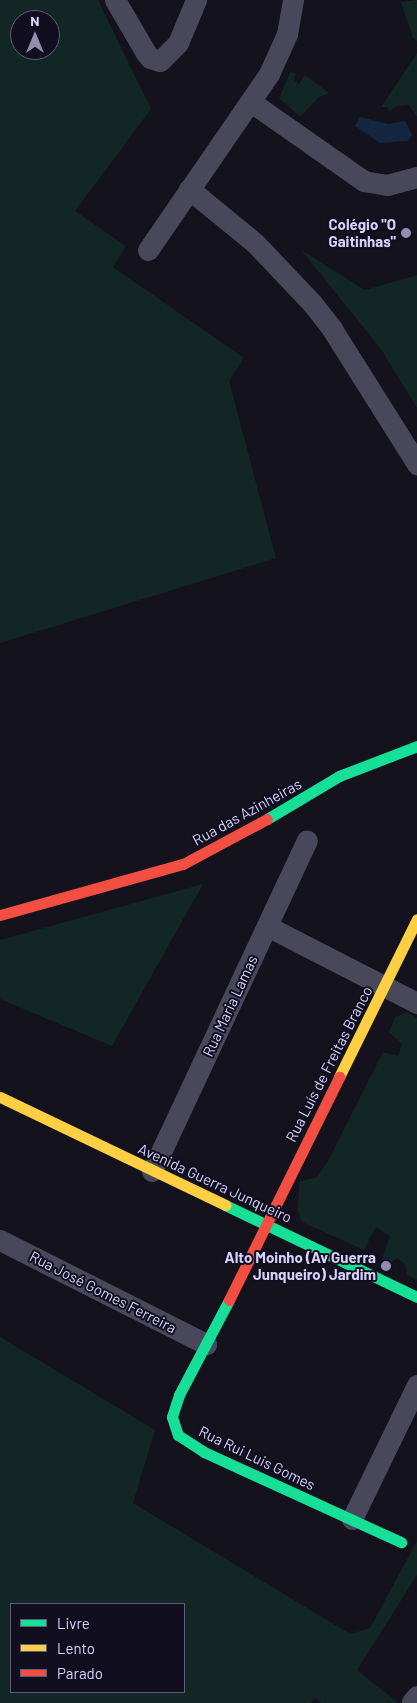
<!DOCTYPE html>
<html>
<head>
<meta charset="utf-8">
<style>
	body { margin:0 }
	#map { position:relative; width:417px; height:1703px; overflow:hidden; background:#14121c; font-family:Barlow,sans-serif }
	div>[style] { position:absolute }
	.green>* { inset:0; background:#132626 }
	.water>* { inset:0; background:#142640 }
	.street>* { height:21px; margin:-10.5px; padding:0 10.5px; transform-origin:10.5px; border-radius:10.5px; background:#49485b }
	.fast>* { height:11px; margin:-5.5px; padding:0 5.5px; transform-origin:5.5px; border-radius:5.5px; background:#16e098 }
	.slow>* { height:11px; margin:-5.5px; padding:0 5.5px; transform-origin:5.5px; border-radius:5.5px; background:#ffcf43 }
	.jam>* { height:11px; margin:-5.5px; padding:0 5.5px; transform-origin:5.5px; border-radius:5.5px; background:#f24e42 }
	.dots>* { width:14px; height:14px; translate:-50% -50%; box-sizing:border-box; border:2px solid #110f1f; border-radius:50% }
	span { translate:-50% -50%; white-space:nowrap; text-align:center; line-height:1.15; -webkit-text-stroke:4px #110f1f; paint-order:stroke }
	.poi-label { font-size:15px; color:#d6d2fa; font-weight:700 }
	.right { translate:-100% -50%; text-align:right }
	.street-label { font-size:15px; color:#d6d2fa }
	.legend { position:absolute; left:10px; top:1603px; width:175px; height:90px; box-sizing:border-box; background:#110f1f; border:1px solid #605d77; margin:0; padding:6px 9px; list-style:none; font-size:15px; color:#d6d2fa }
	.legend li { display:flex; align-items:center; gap:10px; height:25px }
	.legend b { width:25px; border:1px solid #605d77 }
	.north { position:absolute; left:10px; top:10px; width:50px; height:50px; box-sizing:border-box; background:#110f1f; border:1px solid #605d77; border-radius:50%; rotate:0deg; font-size:14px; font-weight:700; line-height:20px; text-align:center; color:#d6d2fa }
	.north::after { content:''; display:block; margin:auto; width:18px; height:22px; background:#928fac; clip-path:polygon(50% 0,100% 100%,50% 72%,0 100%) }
</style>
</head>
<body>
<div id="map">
	<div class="green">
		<div style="clip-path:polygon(evenodd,0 0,98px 0,151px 109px,75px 211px,126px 246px,113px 267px,244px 358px,229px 381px,276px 558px,0 643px,0 0,20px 20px,50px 20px,50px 50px,20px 50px,20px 20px)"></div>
		<div style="clip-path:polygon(417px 0,417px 41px,413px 38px,401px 2px)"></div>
		<div style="clip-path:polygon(417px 53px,417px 117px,409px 105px,398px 106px,389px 111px,388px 107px,381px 107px)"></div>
		<div style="clip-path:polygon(291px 71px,296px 74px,294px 80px,299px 84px,305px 75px,329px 93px,319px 97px,300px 117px,279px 98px)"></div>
		<div style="clip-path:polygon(301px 250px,365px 290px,417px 275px,417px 408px,381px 349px)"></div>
		<div style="clip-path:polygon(203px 884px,112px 1046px,0 999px,0 940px)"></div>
		<div style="clip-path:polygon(408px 1012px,417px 1018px,417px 1280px,407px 1275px,405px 1264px,397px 1258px,389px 1264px,382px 1259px,390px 1236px,376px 1227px,364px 1250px,302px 1222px,298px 1211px,299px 1182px,317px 1177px,328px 1161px,383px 1052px,398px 1056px,402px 1044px,389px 1032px,395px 1017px)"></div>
		<div style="clip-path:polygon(evenodd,0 1337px,155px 1430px,133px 1503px,350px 1634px,370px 1628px,417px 1541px,417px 1575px,357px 1670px,398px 1703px,322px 1703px,314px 1698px,311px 1703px,0 1703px,0 1337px,11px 1604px,184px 1604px,184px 1692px,11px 1692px,11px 1604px)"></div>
	</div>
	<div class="water">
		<div style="clip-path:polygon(360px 117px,389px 124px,405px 121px,412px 135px,408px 141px,380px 143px,355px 126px)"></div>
	</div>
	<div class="street">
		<div style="left:115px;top:0;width:61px;rotate:59.7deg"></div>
		<div style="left:146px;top:53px;width:6px;rotate:51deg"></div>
		<div style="left:150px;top:58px;width:10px;rotate:17deg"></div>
		<div style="left:160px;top:61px;width:25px;rotate:-45deg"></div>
		<div style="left:178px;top:43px;width:47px;rotate:-67.3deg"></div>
		<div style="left:251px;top:102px;width:138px;rotate:35deg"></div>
		<div style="left:364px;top:181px;width:23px;rotate:10deg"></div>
		<div style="left:387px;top:185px;width:31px;rotate:-15deg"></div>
		<div style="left:189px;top:189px;width:85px;rotate:39.3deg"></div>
		<div style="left:255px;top:243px;width:83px;rotate:46.5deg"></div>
		<div style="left:312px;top:303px;width:33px;rotate:52deg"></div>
		<div style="left:332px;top:329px;width:160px;rotate:57.8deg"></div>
		<div style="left:148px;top:250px;width:214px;rotate:-55.5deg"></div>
		<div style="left:269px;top:74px;width:44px;rotate:-65.8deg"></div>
		<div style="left:287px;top:34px;width:35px;rotate:-80deg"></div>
		<div style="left:267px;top:926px;width:169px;rotate:27.2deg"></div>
		<div style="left:152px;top:1171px;width:365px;rotate:-64.9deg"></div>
		<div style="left:0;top:1240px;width:231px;rotate:26.8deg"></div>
		<div style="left:352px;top:1519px;width:149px;rotate:-64.1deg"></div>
		<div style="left:412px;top:1702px;width:8px;rotate:-50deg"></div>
	</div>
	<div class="fast">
		<div style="left:267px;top:819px;width:84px;rotate:-30.8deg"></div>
		<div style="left:339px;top:776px;width:84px;rotate:-21deg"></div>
		<div style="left:225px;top:1205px;width:213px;rotate:25.6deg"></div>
		<div style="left:229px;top:1300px;width:107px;rotate:117.8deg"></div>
		<div style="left:179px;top:1395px;width:23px;rotate:108deg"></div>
		<div style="left:172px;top:1417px;width:19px;rotate:72deg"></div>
		<div style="left:178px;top:1435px;width:31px;rotate:33deg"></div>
		<div style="left:204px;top:1452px;width:217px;rotate:24.6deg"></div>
	</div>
	<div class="slow">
		<div style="left:339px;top:1077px;width:176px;rotate:-63.7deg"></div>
		<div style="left:0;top:1097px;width:250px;rotate:25.6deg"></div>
	</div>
	<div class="jam">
		<div style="left:0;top:915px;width:190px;rotate:-15.6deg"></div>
		<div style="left:183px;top:864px;width:95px;rotate:-28.2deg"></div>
		<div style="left:229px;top:1300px;width:249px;rotate:-63.7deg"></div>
	</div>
	<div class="dots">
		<div style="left:406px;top:233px;background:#928fac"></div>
		<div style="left:386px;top:1266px;background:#928fac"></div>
	</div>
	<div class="poi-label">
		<span class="right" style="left:396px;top:233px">Colégio "O<br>Gaitinhas"</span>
		<span class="right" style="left:376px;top:1266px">Alto Moinho (Av Guerra<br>Junqueiro) Jardim</span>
	</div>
	<div class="street-label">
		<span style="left:247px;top:812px;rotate:-29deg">Rua das Azinheiras</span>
		<span style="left:230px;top:1006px;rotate:-65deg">Rua Maria Lamas</span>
		<span style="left:329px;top:1064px;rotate:-63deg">Rua Luís de Freitas Branco</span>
		<span style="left:215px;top:1183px;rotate:25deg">Avenida Guerra Junqueiro</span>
		<span style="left:103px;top:1292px;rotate:27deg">Rua José Gomes Ferreira</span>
		<span style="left:257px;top:1458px;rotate:26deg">Rua Rui Luis Gomes</span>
	</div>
	<ul class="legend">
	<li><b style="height:6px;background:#16e098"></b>Livre</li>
	<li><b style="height:6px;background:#ffcf43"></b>Lento</li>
	<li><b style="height:6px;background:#f24e42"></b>Parado</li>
	</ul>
	<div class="north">N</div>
</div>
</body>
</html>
